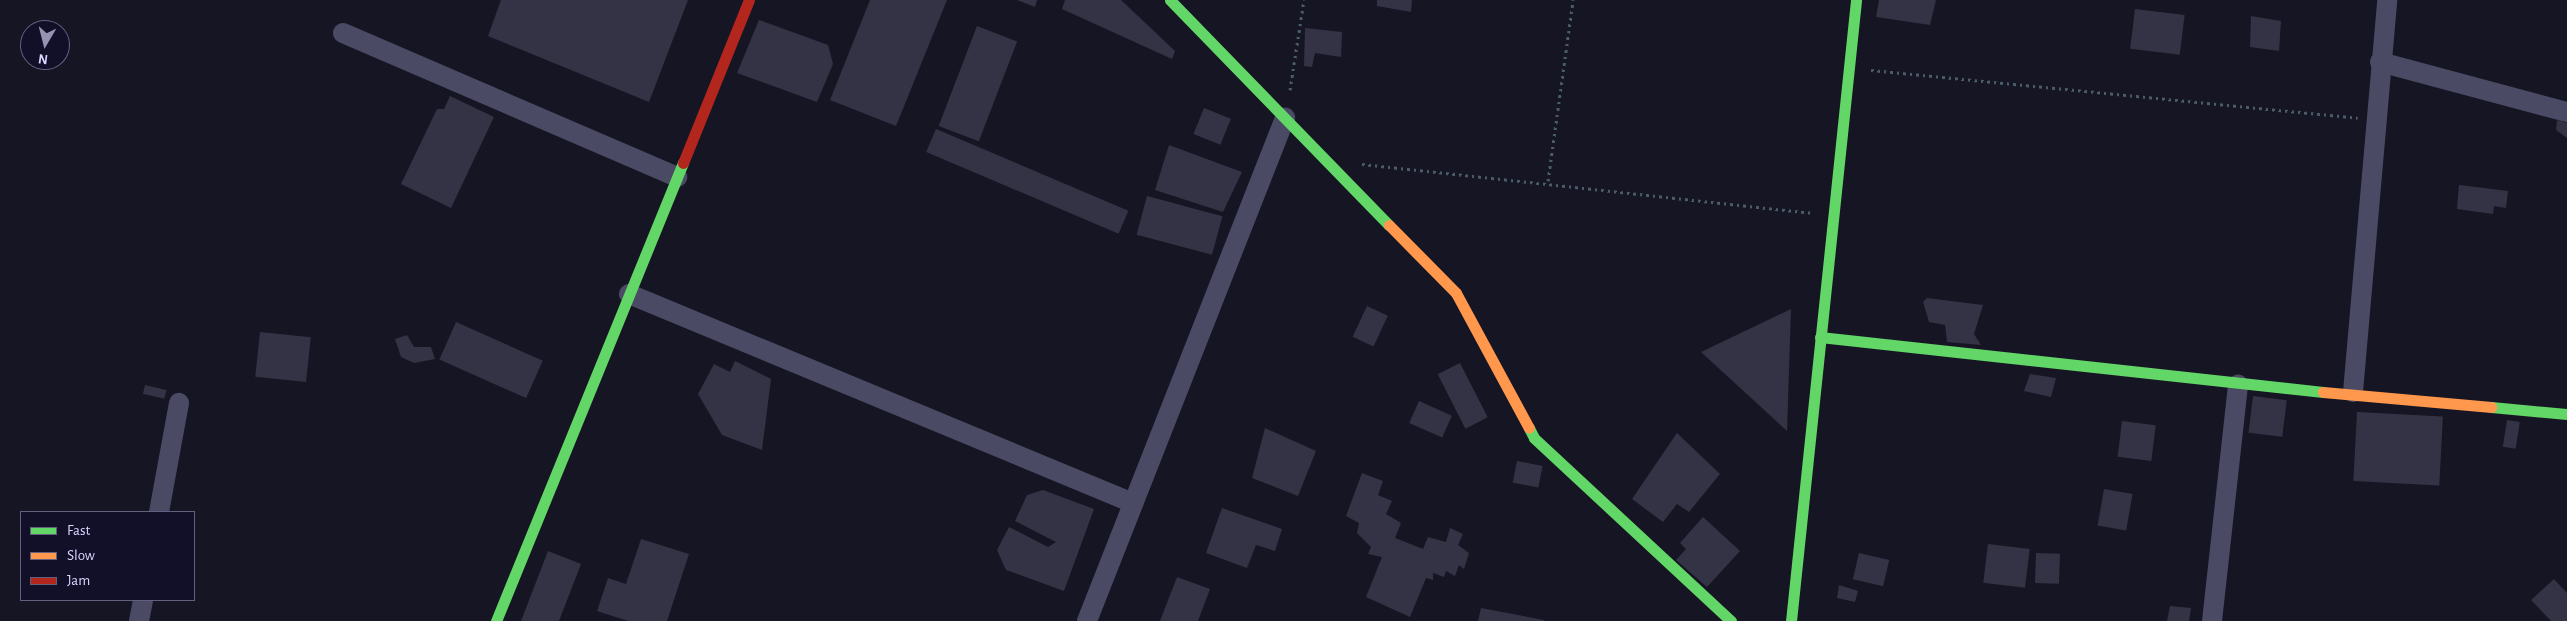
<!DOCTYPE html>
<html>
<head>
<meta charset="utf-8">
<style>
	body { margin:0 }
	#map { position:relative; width:2567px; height:621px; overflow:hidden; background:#161523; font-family:"Alegreya Sans",sans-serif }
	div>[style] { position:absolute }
	.building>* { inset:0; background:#343345; transform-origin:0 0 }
	.path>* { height:3px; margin-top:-1.5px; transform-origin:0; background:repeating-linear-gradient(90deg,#4a5c6a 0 2.5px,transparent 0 6.5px) }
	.street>* { height:20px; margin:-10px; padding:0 10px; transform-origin:10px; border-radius:10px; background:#4a4a64 }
	.fast>* { height:11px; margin:-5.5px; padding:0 5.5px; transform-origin:5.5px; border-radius:5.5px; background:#63d668 }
	.slow>* { height:11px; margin:-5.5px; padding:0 5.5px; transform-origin:5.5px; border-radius:5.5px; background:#ff974d }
	.jam>* { height:11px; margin:-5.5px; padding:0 5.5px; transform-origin:5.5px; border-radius:5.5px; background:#b3261e }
	span { translate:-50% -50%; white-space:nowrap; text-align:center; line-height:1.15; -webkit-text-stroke:4px #120f29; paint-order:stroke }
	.legend { position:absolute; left:20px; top:511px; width:175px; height:90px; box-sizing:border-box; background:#120f29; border:1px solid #625f7f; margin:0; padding:6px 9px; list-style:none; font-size:15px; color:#d9d7ff }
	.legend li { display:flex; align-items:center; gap:10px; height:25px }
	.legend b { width:25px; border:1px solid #625f7f }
	.north { position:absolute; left:20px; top:20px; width:50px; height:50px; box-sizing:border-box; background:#120f29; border:1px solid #625f7f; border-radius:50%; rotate:188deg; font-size:14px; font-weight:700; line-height:20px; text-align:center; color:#d9d7ff }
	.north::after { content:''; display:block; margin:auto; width:18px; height:22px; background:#9593b2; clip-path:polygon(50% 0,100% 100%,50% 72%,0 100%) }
</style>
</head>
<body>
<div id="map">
	<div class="building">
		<div style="clip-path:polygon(501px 0,688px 0,649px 102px,488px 36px)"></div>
		<div style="clip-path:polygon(870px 0,947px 0,896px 126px,830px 100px)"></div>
		<div style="clip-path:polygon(1017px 0,1037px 0,1035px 7px)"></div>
		<div style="clip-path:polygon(1065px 0,1121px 0,1175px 51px,1172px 59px,1062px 9px)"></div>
		<div style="clip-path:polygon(1377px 0,1412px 0,1411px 12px,1377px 6px)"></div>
		<div style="clip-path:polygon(1879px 0,1936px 0,1930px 25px,1876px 17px)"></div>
		<div style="left:2135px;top:9px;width:50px;height:40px;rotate:7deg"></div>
		<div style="clip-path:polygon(2251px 16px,2281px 21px,2279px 51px,2250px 47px)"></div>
		<div style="clip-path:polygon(759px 20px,828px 45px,833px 64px,817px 102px,737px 73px)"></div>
		<div style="left:977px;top:26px;width:43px;height:107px;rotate:21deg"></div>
		<div style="clip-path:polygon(1305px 28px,1342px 32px,1341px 57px,1315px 53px,1312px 67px,1304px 66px)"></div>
		<div style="clip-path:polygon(450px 96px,494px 117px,451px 208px,401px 184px,437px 109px,444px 109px)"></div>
		<div style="left:1204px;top:108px;width:29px;height:28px;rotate:22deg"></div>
		<div style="clip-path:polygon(2557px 120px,2567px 123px,2567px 138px,2556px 130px)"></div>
		<div style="left:936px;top:129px;width:209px;height:25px;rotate:23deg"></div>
		<div style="clip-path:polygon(1169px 145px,1242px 172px,1223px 212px,1155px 190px)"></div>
		<div style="clip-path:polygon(2459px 185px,2508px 191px,2506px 208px,2494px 206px,2493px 214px,2457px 209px)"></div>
		<div style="left:1147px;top:196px;width:78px;height:40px;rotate:15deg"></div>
		<div style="clip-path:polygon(1927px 298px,1983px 305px,1974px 334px,1981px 345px,1947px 342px,1945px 325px,1929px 322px,1923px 302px)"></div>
		<div style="left:1367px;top:306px;width:23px;height:34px;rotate:25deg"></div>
		<div style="clip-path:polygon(1791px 309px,1787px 431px,1701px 352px)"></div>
		<div style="left:456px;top:322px;width:95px;height:41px;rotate:24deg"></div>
		<div style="left:260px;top:332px;width:51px;height:45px;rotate:6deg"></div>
		<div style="clip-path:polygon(407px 335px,414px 347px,431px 347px,435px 359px,414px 363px,401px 357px,395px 339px)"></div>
		<div style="clip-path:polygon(735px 361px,771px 379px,762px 450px,722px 435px,698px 394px,714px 364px,730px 372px)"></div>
		<div style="left:1460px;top:363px;width:61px;height:25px;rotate:63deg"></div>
		<div style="clip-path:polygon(2030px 374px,2056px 378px,2051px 397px,2024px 391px)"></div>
		<div style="left:145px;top:385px;width:22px;height:9px;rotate:13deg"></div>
		<div style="left:2253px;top:396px;width:34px;height:37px;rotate:7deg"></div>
		<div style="left:1419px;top:401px;width:36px;height:24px;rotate:24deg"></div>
		<div style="left:2357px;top:412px;width:86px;height:69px;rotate:3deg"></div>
		<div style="left:2507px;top:420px;width:13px;height:27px;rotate:9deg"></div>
		<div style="left:2122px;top:421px;width:34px;height:36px;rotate:7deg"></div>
		<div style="clip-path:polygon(1265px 428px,1316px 451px,1298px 496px,1252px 478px)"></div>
		<div style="clip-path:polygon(1677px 433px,1720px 474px,1689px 512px,1677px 504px,1663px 522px,1632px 499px)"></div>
		<div style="left:1517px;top:461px;width:26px;height:22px;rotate:11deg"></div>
		<div style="clip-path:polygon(1362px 473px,1383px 481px,1378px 495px,1392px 501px,1386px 514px,1401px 523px,1395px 538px,1423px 549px,1428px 537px,1446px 542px,1450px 528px,1463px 534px,1458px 545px,1469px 553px,1464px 569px,1459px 565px,1455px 576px,1446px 571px,1444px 577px,1433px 573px,1433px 580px,1426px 578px,1410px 617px,1366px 597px,1382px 557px,1368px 554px,1371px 547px,1357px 533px,1359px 523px,1346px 516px)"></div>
		<div style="left:2104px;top:489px;width:29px;height:37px;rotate:10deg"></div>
		<div style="clip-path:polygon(1043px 490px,1094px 509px,1064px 591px,1006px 570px,997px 550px,1009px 527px,1048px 547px,1056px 542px,1015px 521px,1027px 495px)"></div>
		<div style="clip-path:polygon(1222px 508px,1282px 529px,1275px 551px,1256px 545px,1247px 568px,1206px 553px)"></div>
		<div style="clip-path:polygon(1703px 517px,1740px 551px,1707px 587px,1676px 560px,1686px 549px,1680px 543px)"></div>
		<div style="clip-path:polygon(641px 539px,689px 554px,667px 621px,628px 621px,597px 611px,608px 578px,626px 584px)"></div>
		<div style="left:1988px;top:544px;width:42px;height:39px;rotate:7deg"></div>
		<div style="clip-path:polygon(548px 551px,581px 564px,559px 621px,521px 621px)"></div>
		<div style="left:1859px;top:553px;width:31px;height:27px;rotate:13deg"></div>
		<div style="left:2036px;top:553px;width:24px;height:30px;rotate:2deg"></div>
		<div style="clip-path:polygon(1177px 577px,1210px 589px,1198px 621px,1160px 621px)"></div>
		<div style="clip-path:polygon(2554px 579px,2567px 593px,2567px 621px,2551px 621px,2531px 600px)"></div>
		<div style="clip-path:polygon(1839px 585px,1858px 591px,1855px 602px,1837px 598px)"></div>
		<div style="clip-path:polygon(2170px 606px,2191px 608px,2189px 621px,2167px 621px)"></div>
		<div style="clip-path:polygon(1481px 608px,1544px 620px,1544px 621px,1478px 621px)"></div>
	</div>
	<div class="path">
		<div style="left:1871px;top:70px;width:489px;rotate:5.6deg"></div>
		<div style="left:1290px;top:90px;width:91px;rotate:-81.2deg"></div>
		<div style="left:1362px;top:164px;width:454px;rotate:6.2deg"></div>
		<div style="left:1548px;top:181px;width:183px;rotate:-82.1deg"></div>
	</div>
	<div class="street">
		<div style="left:343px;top:33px;width:364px;rotate:23.3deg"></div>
		<div style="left:2380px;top:62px;width:194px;rotate:15deg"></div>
		<div style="left:629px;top:294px;width:546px;rotate:22.52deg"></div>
		<div style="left:2353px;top:392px;width:393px;rotate:-85deg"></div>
		<div style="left:159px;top:512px;width:111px;rotate:-79.6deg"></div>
		<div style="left:139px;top:621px;width:21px;rotate:-79deg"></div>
		<div style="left:1087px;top:621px;width:541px;rotate:-68.51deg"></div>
		<div style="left:2212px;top:621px;width:238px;rotate:-83.7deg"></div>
	</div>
	<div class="fast">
		<div style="left:1170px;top:0;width:314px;rotate:45.8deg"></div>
		<div style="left:1820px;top:337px;width:506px;rotate:6.24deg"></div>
		<div style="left:2491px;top:407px;width:76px;rotate:5.3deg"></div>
		<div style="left:1529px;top:428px;width:11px;rotate:63deg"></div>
		<div style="left:1534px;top:438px;width:269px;rotate:42.9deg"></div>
		<div style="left:496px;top:621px;width:495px;rotate:-67.8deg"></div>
		<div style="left:1791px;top:621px;width:624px;rotate:-84.02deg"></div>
	</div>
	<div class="slow">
		<div style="left:1389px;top:225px;width:95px;rotate:45.4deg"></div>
		<div style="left:1456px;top:293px;width:153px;rotate:61.6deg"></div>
		<div style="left:2323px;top:392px;width:169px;rotate:5.1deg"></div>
	</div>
	<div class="jam">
		<div style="left:683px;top:163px;width:176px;rotate:-68deg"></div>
	</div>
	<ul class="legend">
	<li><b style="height:6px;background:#63d668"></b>Fast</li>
	<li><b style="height:6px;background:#ff974d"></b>Slow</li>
	<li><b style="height:6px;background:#b3261e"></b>Jam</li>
	</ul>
	<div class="north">N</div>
</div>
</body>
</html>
